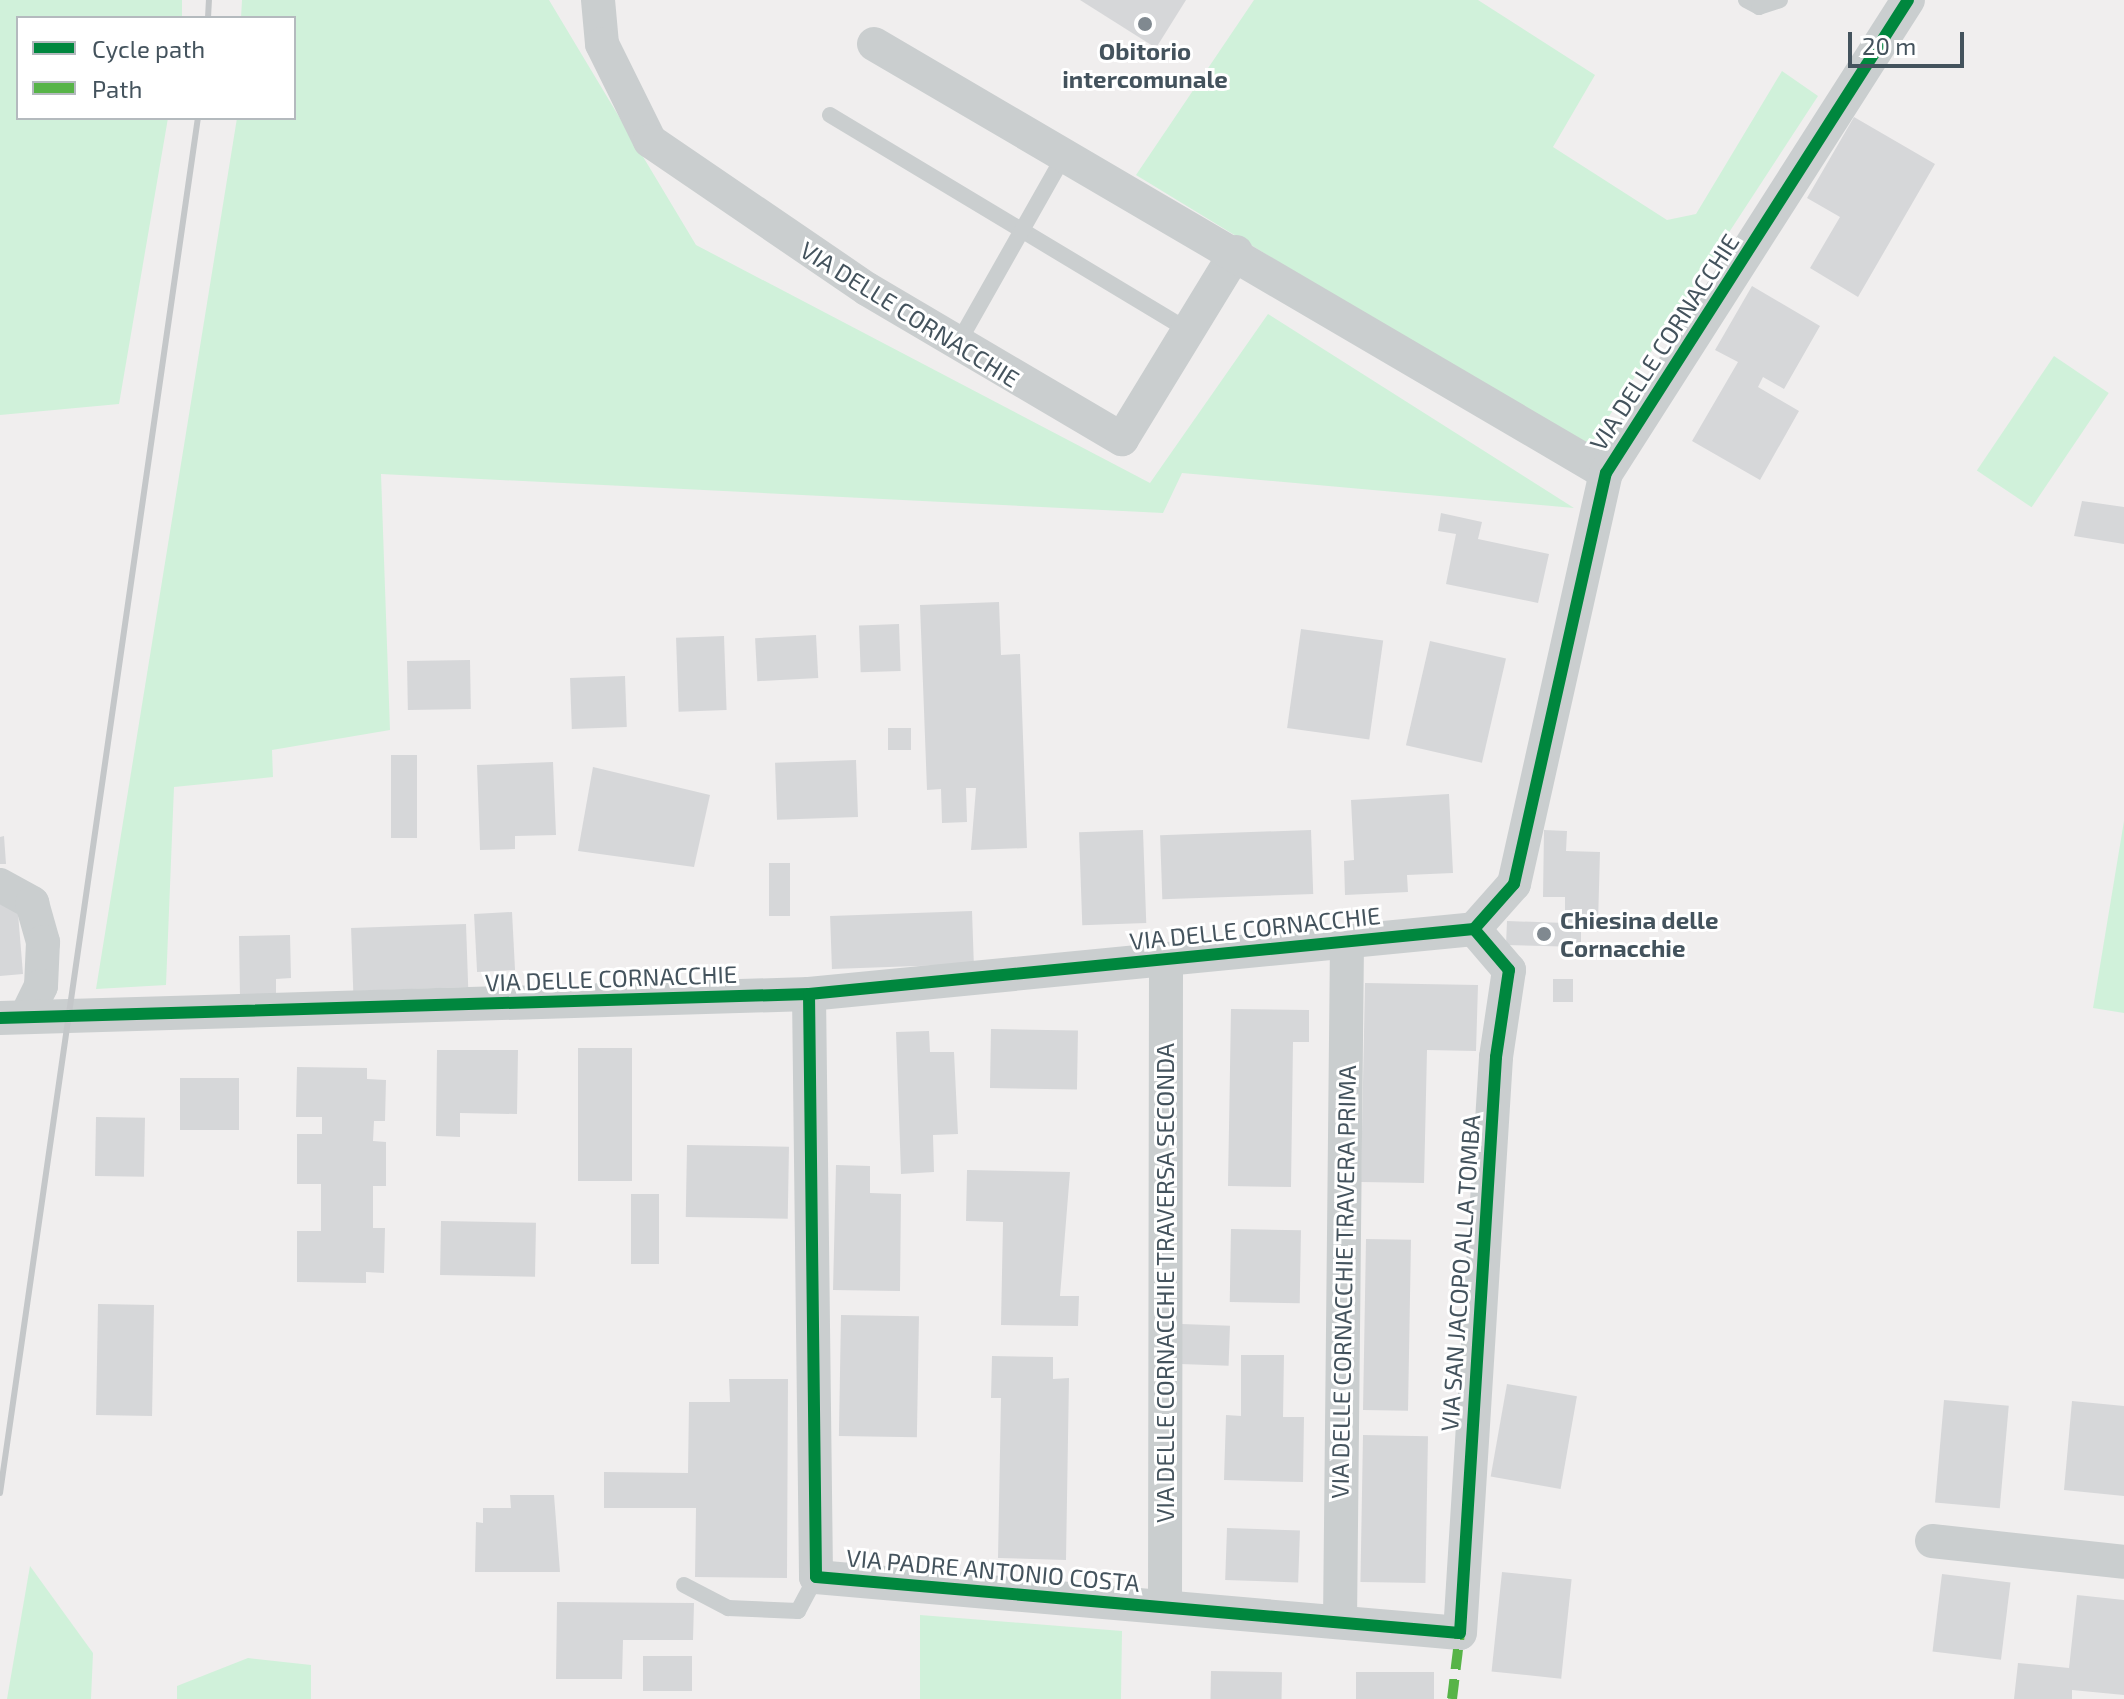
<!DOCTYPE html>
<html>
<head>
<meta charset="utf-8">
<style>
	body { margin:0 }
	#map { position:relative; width:2124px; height:1699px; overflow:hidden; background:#f0eeee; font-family:"Exo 2",sans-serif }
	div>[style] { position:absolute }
	.green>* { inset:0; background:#d0f1da; transform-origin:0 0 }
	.building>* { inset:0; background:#d6d7d9; transform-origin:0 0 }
	.lane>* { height:16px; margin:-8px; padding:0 8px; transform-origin:8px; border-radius:8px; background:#cacecf }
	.street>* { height:34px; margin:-17px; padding:0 17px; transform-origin:17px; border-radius:17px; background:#cacecf }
	.rail>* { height:6px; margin:-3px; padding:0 3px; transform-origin:3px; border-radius:3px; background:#c4c7c9 }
	.quiet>* { height:10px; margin-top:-5px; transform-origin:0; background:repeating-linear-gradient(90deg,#57b448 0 20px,transparent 0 30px) }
	.cycleway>* { height:12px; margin:-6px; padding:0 6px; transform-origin:6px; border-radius:6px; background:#00873e }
	.dots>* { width:22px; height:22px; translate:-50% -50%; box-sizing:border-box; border:4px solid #fff; border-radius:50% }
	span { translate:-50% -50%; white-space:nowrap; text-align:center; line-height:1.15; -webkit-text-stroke:6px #fff; paint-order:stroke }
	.poi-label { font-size:24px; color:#44535d; font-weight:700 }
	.left { translate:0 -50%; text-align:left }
	.street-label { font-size:24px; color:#44535d }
	.legend { position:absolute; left:16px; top:16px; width:280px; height:104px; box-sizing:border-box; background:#fff; border:2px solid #b4babe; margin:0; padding:10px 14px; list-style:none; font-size:24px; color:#44535d }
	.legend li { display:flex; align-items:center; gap:16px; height:40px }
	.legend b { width:40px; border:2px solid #b4babe }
	.scale { position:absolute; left:1848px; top:32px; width:116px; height:36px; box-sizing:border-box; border:4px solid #44535d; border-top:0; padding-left:10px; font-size:24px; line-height:28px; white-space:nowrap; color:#44535d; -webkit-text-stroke:6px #fff; paint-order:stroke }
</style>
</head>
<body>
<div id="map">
	<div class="green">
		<div style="clip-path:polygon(0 0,182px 0,182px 18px,18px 18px,18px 118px,168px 118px,119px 404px,0 415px)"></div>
		<div style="clip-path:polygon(242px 0,549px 0,696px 245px,1150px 483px,1268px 314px,1574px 508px,1182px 473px,1163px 513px,381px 474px,390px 730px,272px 750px,273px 777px,174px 787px,166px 985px,96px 989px,237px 118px,294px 118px,294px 18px,241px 18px)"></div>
		<div style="clip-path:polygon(1254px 0,1478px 0,1595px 75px,1553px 147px,1667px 220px,1696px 214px,1782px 71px,1818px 96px,1587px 450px,1136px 175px)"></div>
		<div style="left:2054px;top:356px;width:66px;height:138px;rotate:34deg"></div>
		<div style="clip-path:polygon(2124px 821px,2124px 1013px,2093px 1008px)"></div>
		<div style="clip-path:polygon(30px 1566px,93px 1653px,91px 1699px,7px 1699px)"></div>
		<div style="clip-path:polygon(920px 1615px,1122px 1631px,1121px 1699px,920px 1699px)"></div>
		<div style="clip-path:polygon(248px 1658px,311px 1665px,311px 1699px,177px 1699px,177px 1686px)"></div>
	</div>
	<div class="building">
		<div style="clip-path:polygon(1080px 0,1186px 0,1156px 48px)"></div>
		<div style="clip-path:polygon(1854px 117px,1935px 164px,1858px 297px,1810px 268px,1840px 217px,1807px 198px)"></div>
		<div style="clip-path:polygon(1752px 286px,1820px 326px,1784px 389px,1763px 377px,1758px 387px,1799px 411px,1760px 480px,1692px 441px,1738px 362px,1715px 350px)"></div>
		<div style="clip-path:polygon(2082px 501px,2124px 507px,2124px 544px,2074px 536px)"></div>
		<div style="clip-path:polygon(1441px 513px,1482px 522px,1478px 539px,1549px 554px,1538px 603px,1446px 584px,1456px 534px,1438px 531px)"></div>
		<div style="clip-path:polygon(999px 602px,1001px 655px,1020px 654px,1027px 848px,971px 850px,976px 788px,966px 788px,967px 822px,942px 823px,941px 789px,927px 790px,920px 605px)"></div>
		<div style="left:899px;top:624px;width:47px;height:40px;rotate:88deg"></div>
		<div style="left:1301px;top:629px;width:83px;height:100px;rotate:8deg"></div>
		<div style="left:816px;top:635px;width:43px;height:61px;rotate:87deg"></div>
		<div style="left:724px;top:636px;width:74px;height:48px;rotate:88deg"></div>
		<div style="left:1430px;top:641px;width:78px;height:107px;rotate:13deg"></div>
		<div style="left:470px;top:660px;width:49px;height:63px;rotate:89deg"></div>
		<div style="left:625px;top:676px;width:51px;height:55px;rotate:88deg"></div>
		<div style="left:911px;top:728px;width:22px;height:23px;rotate:90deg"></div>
		<div style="left:391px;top:755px;width:26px;height:83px"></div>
		<div style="left:856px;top:760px;width:57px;height:81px;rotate:88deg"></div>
		<div style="clip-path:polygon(553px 762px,556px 835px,515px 836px,515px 849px,480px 850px,477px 765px)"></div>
		<div style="clip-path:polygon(593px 767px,710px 795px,694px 867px,578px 851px)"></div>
		<div style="clip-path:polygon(1449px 794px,1453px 873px,1407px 875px,1408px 892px,1345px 895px,1344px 861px,1354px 860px,1351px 800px)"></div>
		<div style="left:1143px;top:830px;width:93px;height:64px;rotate:88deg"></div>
		<div style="left:1311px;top:830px;width:64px;height:151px;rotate:88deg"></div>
		<div style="clip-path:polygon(1544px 830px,1567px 831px,1566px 851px,1600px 852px,1598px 923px,1581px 923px,1581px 947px,1506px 945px,1507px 921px,1565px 923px,1565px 897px,1543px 897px)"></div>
		<div style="clip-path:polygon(4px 836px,6px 864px,0 864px,0 837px)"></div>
		<div style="left:769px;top:863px;width:21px;height:53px"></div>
		<div style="clip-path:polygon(17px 901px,23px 974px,0 976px,0 903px)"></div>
		<div style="left:972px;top:911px;width:53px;height:142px;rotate:88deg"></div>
		<div style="left:512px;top:912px;width:58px;height:38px;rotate:87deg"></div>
		<div style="left:466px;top:924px;width:63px;height:115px;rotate:88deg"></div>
		<div style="clip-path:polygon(290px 935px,291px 978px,276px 979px,276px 997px,240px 998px,239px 936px)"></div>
		<div style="left:1553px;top:979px;width:20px;height:23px"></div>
		<div style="clip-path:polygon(1365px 983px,1478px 985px,1476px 1051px,1427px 1050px,1424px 1183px,1361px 1182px)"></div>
		<div style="clip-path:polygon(1231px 1009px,1309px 1010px,1309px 1042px,1293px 1042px,1291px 1187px,1228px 1186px)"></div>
		<div style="left:991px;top:1029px;width:87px;height:59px;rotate:1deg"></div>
		<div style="clip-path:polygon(929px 1031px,930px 1052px,954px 1052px,958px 1134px,933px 1135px,934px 1172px,901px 1174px,896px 1032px)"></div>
		<div style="left:578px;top:1048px;width:54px;height:133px"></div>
		<div style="clip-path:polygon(437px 1050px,518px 1050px,517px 1114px,460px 1113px,460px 1137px,436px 1136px)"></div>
		<div style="clip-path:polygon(297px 1067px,367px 1068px,367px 1079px,386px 1080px,385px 1121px,374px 1121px,373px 1141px,386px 1142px,386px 1186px,373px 1186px,373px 1228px,385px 1228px,384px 1273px,366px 1272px,366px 1283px,297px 1282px,297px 1231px,321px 1231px,321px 1184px,297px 1184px,297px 1134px,322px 1134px,322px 1117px,296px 1117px)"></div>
		<div style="left:180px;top:1078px;width:59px;height:52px"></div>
		<div style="left:96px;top:1117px;width:49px;height:59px;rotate:1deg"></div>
		<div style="left:687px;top:1145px;width:102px;height:72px;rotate:1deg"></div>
		<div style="clip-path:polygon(836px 1165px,870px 1166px,870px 1193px,901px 1194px,900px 1291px,833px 1290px)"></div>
		<div style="clip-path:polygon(967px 1170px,1070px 1172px,1060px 1296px,1079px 1296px,1078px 1326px,1001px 1325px,1003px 1222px,966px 1221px)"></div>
		<div style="left:631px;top:1194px;width:28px;height:70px"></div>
		<div style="left:441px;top:1221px;width:95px;height:54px;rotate:1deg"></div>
		<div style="left:1231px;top:1229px;width:70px;height:73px;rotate:1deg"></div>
		<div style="left:1366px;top:1239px;width:45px;height:171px;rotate:1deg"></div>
		<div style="left:98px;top:1304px;width:56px;height:111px;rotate:1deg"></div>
		<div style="left:841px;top:1315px;width:78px;height:121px;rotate:1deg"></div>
		<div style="left:1182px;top:1324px;width:48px;height:40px;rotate:2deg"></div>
		<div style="clip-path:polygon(1241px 1355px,1284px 1355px,1283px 1417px,1304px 1417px,1303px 1482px,1224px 1480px,1226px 1415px,1241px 1416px)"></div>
		<div style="clip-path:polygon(992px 1356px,1053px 1357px,1053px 1379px,1069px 1378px,1066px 1560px,998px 1558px,1001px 1398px,991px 1398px)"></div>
		<div style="clip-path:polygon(729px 1379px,788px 1379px,787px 1578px,695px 1577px,696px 1508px,604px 1508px,604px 1472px,688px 1473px,689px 1402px,730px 1402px)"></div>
		<div style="left:1507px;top:1384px;width:71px;height:94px;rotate:10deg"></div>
		<div style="left:1944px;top:1400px;width:65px;height:103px;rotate:5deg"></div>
		<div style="clip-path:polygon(2072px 1401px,2124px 1406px,2124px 1496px,2064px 1490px)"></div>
		<div style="left:1363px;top:1435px;width:65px;height:147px;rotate:1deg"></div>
		<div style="clip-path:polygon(510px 1495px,554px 1495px,560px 1572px,475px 1572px,476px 1522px,483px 1523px,483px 1508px,511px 1508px)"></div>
		<div style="left:1227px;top:1528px;width:73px;height:52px;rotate:2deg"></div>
		<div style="left:1502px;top:1572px;width:70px;height:100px;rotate:6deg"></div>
		<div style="left:1942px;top:1574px;width:69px;height:78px;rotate:7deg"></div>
		<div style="clip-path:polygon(2077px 1595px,2124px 1600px,2124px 1695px,2072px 1690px,2072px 1699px,2014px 1699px,2018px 1663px,2069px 1668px)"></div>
		<div style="clip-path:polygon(557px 1602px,694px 1603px,693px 1640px,623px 1640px,622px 1679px,556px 1679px)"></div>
		<div style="left:643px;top:1656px;width:49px;height:35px"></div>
		<div style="left:1211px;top:1671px;width:71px;height:28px;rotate:1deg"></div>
		<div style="left:1356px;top:1672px;width:78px;height:27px"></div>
	</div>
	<div class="lane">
		<div style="left:1746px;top:0;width:15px;rotate:28deg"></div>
		<div style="left:1759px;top:7px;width:22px;rotate:-18deg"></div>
		<div style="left:830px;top:115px;width:418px;rotate:31deg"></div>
		<div style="left:957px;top:345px;width:219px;rotate:-60.5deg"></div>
		<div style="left:684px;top:1585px;width:50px;rotate:27.6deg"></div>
		<div style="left:728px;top:1608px;width:70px;rotate:2.5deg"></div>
		<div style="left:798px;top:1611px;width:38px;rotate:-62deg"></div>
	</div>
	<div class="street">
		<div style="left:598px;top:0;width:44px;rotate:84.8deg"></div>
		<div style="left:602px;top:44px;width:108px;rotate:63.7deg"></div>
		<div style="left:650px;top:141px;width:263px;rotate:34.3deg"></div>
		<div style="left:867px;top:289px;width:296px;rotate:30.5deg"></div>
		<div style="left:1122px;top:439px;width:219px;rotate:-58.6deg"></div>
		<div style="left:874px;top:44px;width:848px;rotate:30.37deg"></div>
		<div style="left:0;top:885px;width:37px;rotate:29deg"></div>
		<div style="left:32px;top:903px;width:41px;rotate:74.2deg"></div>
		<div style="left:43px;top:942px;width:44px;rotate:92.6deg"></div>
		<div style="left:41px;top:986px;width:34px;rotate:116deg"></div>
		<div style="left:809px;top:994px;width:583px;rotate:89.31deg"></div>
		<div style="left:816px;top:1577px;width:646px;rotate:4.97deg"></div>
		<div style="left:1460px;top:1633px;width:577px;rotate:-86.42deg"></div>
		<div style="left:1496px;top:1057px;width:88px;rotate:-81.5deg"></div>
		<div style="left:1509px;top:970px;width:54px;rotate:-130.5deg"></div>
		<div style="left:0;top:1018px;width:809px;rotate:-1.7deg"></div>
		<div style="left:809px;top:994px;width:668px;rotate:-5.58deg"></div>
		<div style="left:1474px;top:929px;width:60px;rotate:-48.4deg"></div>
		<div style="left:1514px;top:884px;width:421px;rotate:-77.4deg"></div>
		<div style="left:1606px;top:473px;width:561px;rotate:-57.44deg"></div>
		<div style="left:1932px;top:1541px;width:193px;rotate:6.2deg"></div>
		<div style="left:1165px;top:1607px;width:648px;rotate:-89.91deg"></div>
		<div style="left:1340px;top:1622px;width:681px;rotate:-89.41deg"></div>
	</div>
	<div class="rail">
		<div style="left:208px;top:18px;width:18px;rotate:-87deg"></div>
		<div style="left:0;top:1493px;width:1389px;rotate:-81.81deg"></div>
	</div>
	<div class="quiet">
		<div style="left:1452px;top:1699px;width:66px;rotate:-83.1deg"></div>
	</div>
	<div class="cycleway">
		<div style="left:809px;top:994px;width:583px;rotate:89.31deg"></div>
		<div style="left:816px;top:1577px;width:646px;rotate:4.97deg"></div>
		<div style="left:1460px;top:1633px;width:577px;rotate:-86.42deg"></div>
		<div style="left:1496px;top:1057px;width:88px;rotate:-81.5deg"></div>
		<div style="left:1509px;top:970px;width:54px;rotate:-130.5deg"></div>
		<div style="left:0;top:1018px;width:809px;rotate:-1.7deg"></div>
		<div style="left:809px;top:994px;width:668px;rotate:-5.58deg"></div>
		<div style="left:1474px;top:929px;width:60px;rotate:-48.4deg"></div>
		<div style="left:1514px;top:884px;width:421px;rotate:-77.4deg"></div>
		<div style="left:1606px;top:473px;width:561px;rotate:-57.44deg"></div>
	</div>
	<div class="dots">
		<div style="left:1145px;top:24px;background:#808990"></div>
		<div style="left:1544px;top:934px;background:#808990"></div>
	</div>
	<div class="poi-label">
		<span style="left:1145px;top:65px">Obitorio<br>intercomunale</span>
		<span class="left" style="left:1560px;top:934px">Chiesina delle<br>Cornacchie</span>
	</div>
	<div class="street-label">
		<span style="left:910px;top:314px;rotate:32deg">VIA DELLE CORNACCHIE</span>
		<span style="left:1664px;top:342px;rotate:-57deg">VIA DELLE CORNACCHIE</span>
		<span style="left:1255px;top:928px;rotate:-6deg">VIA DELLE CORNACCHIE</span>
		<span style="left:611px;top:978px;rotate:-2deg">VIA DELLE CORNACCHIE</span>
		<span style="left:1460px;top:1273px;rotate:-86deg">VIA SAN JACOPO ALLA TOMBA</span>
		<span style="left:1343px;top:1282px;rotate:-89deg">VIA DELLE CORNACCHIE TRAVERA PRIMA</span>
		<span style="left:1165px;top:1283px;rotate:-90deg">VIA DELLE CORNACCHIE TRAVERSA SECONDA</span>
		<span style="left:993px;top:1570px;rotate:5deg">VIA PADRE ANTONIO COSTA</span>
	</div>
	<ul class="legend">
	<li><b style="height:10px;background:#00873e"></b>Cycle path</li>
	<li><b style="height:10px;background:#57b448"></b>Path</li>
	</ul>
	<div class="scale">20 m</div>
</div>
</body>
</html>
